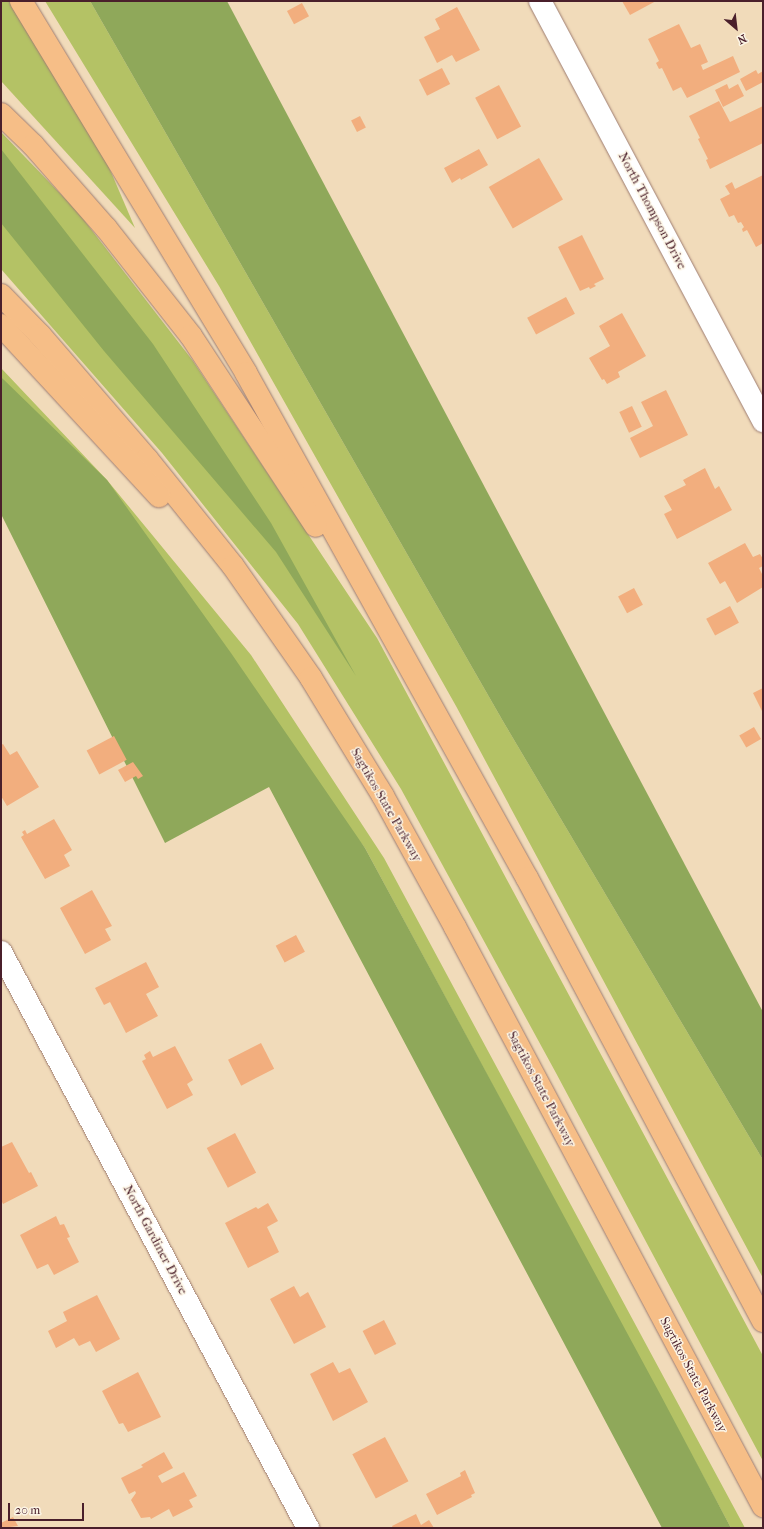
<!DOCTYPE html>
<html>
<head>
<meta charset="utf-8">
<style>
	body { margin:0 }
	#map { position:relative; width:764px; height:1529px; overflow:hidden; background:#f1dbba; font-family:"IM FELL French Canon",serif }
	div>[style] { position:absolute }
	.green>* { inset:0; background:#b4c265 }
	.forest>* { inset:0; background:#8fa85a }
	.building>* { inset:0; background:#f2ae7e; transform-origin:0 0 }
	.roads { filter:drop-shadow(0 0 1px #9e7d72) drop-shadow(0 0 1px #9e7d72) }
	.minor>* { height:22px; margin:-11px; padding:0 11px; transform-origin:11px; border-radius:11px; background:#fff }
	.highway>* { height:22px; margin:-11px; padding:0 11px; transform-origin:11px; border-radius:11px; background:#f6be87 }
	span { translate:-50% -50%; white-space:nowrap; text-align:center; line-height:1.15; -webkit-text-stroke:3px #fcf5e5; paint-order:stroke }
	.street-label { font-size:13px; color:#4a1f2b }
	.frame { position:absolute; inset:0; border:2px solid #4a1f2b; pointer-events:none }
	.north { position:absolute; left:716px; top:8px; width:40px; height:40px; -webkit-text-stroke:3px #fcf5e5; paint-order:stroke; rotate:152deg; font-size:11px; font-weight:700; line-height:16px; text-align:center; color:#4a1f2b }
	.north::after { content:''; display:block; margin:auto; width:14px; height:18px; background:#4a1f2b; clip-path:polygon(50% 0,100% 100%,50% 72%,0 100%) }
	.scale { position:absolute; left:8px; top:1503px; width:76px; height:18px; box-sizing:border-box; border:2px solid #4a1f2b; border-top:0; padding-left:5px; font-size:12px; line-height:14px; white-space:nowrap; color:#4a1f2b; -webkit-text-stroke:3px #fcf5e5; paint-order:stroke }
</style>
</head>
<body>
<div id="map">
	<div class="green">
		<div style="clip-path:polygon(1px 1px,10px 1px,108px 165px,135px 228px,1px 81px)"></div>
		<div style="clip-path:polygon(45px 1px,90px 1px,504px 723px,763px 1160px,763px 1278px,456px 706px,219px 286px)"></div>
		<div style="clip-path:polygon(1px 132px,77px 211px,193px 361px,377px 638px,763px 1356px,763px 1461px,556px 1073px,401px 789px,298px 624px,162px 453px,1px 269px)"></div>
		<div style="clip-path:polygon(1px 368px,107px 480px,251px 655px,384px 858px,745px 1528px,731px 1528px,365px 848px,1px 377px)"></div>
	</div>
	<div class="forest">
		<div style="clip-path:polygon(90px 1px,227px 1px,763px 1012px,763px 1160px,504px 723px)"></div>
		<div style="clip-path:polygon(1px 149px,153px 344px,271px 523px,356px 676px,276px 552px,104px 351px,1px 223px)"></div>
		<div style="clip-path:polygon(1px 377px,107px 480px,231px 653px,365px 848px,659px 1392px,731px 1528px,662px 1528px,269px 787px,165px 843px,1px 514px)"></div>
	</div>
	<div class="building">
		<div style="clip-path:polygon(622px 1px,656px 1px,630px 15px)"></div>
		<div style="left:302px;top:3px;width:15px;height:17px;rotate:62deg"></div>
		<div style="clip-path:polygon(457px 7px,480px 50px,456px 62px,452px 55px,437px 63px,424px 37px,440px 29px,435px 19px)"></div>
		<div style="clip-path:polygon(679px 24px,691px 48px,700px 44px,708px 62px,701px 65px,703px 70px,733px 56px,740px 72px,687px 98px,681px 87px,673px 91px,662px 68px,659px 69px,656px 63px,659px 61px,648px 39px)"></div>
		<div style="left:442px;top:68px;width:18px;height:26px;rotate:63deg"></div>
		<div style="clip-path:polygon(756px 70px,758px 74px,763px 71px,763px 82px,746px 91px,740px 79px)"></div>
		<div style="clip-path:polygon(727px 84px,729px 89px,738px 84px,744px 96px,723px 107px,715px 90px)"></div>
		<div style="left:499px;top:85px;width:47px;height:27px;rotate:62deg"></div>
		<div style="clip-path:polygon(719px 101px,730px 122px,763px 106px,763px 143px,710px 169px,706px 160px,708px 159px,698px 139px,700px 138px,689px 116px)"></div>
		<div style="left:360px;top:116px;width:13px;height:10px;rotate:63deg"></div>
		<div style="clip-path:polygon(479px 149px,488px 165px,461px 180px,460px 178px,452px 183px,444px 168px)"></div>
		<div style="left:539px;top:158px;width:48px;height:58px;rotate:60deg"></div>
		<div style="clip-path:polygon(763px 175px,763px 243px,756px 247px,747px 230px,743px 232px,742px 229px,744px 227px,741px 222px,738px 223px,734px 215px,729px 217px,720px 199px,730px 194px,725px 186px,732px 182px,735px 189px)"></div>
		<div style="clip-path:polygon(582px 235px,604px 279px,594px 284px,596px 286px,590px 289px,589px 287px,580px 291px,558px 247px)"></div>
		<div style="left:566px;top:297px;width:19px;height:44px;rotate:62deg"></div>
		<div style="clip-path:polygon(622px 313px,646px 356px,618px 372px,620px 377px,607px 384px,604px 379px,602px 380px,589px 358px,610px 346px,599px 326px)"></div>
		<div style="clip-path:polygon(666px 390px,688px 435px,640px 458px,630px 438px,653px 426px,641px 402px)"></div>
		<div style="left:632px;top:406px;width:23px;height:14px;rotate:65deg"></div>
		<div style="clip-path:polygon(705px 468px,715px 489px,719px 486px,732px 510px,677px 539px,664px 514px,672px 510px,664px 496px,686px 485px,683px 480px)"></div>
		<div style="clip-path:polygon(745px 543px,753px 557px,760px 554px,763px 559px,763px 566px,759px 568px,763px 576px,763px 587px,737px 603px,725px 581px,720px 584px,708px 563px)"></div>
		<div style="left:634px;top:588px;width:19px;height:18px;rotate:62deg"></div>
		<div style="left:730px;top:606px;width:19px;height:27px;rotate:62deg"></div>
		<div style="clip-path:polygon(763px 688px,763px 710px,762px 711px,753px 693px)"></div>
		<div style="left:754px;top:727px;width:14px;height:17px;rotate:60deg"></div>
		<div style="left:114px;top:736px;width:27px;height:31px;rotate:62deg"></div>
		<div style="clip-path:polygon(3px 744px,10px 755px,17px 751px,39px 787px,7px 806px,1px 796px,1px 745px)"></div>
		<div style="clip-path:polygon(133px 762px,143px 776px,138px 779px,136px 776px,125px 782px,118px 770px)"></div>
		<div style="clip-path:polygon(54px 819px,72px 850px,64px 855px,70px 866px,45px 879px,21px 837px,24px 835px,22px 832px,25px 830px,27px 834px)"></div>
		<div style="clip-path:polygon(92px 890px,112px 926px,105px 929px,111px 940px,85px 954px,60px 908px)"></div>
		<div style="left:296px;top:935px;width:19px;height:23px;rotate:62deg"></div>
		<div style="clip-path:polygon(146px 962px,159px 987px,146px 994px,158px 1016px,126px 1033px,110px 1002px,104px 1005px,95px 988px)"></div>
		<div style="left:261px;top:1043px;width:29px;height:37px;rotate:63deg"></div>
		<div style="clip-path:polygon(175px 1046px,193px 1080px,187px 1084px,193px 1095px,167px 1109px,142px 1061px,146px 1059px,144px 1055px,150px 1051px,153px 1057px)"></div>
		<div style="left:235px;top:1133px;width:45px;height:32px;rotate:62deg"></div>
		<div style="clip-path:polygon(12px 1142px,29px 1173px,31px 1172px,38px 1186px,3px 1204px,1px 1200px,1px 1147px)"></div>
		<div style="clip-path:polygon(268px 1203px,278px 1221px,267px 1227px,279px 1252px,248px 1268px,225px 1223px,256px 1207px,258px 1209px)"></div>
		<div style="clip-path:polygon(56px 1216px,60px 1225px,64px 1224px,70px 1237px,67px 1238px,79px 1262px,54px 1275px,48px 1264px,37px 1269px,20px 1235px)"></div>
		<div style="clip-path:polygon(294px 1286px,300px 1297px,308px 1292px,326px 1327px,294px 1344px,270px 1299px)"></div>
		<div style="clip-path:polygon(97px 1295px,120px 1339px,96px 1352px,90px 1341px,79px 1346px,74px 1338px,56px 1348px,48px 1331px,67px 1321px,63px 1312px)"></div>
		<div style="left:384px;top:1320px;width:27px;height:24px;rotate:63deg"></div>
		<div style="clip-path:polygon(333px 1362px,339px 1373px,350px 1368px,368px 1402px,333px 1421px,310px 1374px)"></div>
		<div style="clip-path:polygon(138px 1372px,161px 1417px,128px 1432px,123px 1423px,119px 1424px,102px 1391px)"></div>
		<div style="left:385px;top:1437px;width:50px;height:37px;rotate:62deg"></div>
		<div style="clip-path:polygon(164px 1452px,173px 1468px,158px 1476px,162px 1483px,184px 1472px,197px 1496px,189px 1500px,193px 1507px,173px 1517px,169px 1509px,151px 1519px,150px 1517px,141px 1518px,131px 1500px,136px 1493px,135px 1491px,129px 1494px,121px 1478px,143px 1467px,141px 1465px)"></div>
		<div style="clip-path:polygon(465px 1470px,475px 1493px,471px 1495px,472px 1497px,437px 1515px,426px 1494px,461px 1476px,460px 1473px)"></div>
		<div style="clip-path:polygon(416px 1514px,421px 1525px,429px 1520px,434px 1528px,393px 1528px,392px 1526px)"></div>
		<div style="clip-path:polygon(13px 1517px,18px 1526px,1px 1528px,1px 1523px)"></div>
	</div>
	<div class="roads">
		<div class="minor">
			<div style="left:540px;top:1px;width:476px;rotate:62deg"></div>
			<div style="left:1px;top:952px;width:653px;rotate:61.94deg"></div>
		</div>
		<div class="highway">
			<div style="left:21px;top:1px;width:435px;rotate:58.8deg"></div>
			<div style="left:246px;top:373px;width:578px;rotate:60.91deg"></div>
			<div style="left:527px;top:878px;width:502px;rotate:61.95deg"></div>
			<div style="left:1px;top:114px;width:45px;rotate:44.1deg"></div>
			<div style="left:33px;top:145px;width:111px;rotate:48.7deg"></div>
			<div style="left:106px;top:228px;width:137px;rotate:51.8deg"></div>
			<div style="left:191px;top:336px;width:227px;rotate:56.7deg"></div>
			<div style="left:1px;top:295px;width:56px;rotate:45.7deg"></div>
			<div style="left:40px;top:335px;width:164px;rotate:49.2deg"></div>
			<div style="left:147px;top:459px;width:137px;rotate:51.2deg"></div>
			<div style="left:233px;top:566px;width:136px;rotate:55.1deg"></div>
			<div style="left:311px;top:678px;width:138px;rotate:58.6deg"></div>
			<div style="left:383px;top:796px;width:149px;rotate:61.2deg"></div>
			<div style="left:455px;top:927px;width:656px;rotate:61.99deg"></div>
			<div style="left:1px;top:325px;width:233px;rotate:47.3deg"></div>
		</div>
	</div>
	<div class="street-label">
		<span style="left:652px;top:211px;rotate:62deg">North Thompson Drive</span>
		<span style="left:386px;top:805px;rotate:60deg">Sagtikos State Parkway</span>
		<span style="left:541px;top:1089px;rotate:62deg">Sagtikos State Parkway</span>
		<span style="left:155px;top:1240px;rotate:62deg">North Gardiner Drive</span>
		<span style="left:693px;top:1375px;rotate:62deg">Sagtikos State Parkway</span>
	</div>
	<div class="frame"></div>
	<div class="north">N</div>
	<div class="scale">20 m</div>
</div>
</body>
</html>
